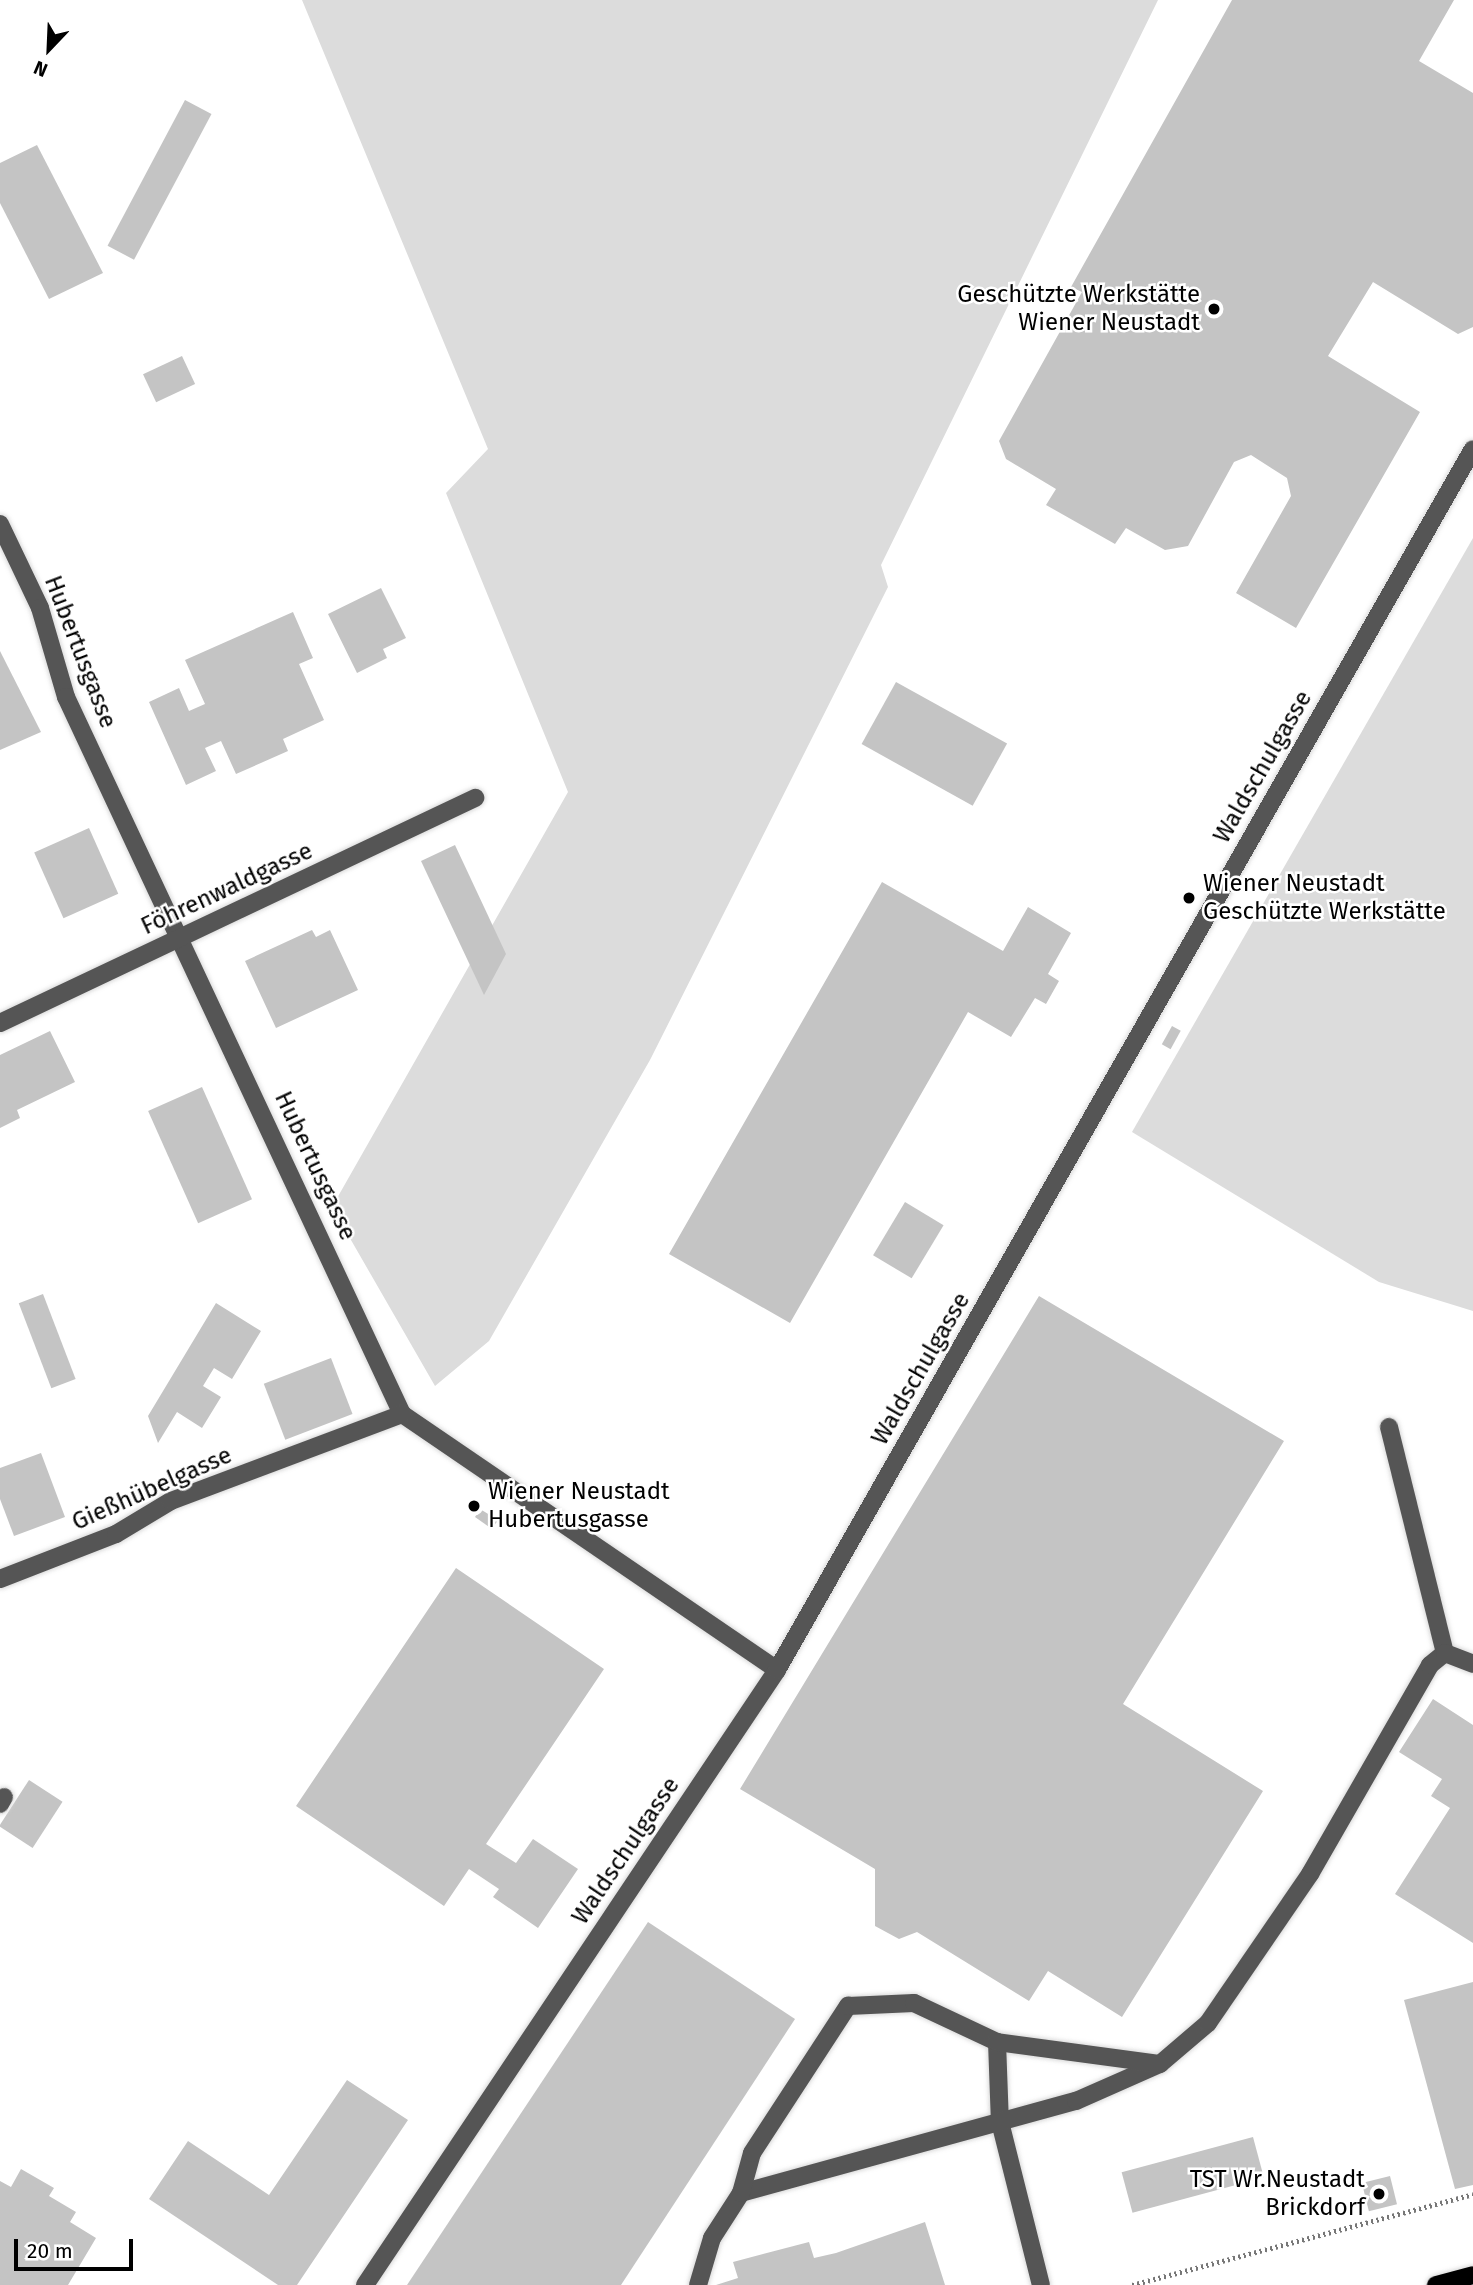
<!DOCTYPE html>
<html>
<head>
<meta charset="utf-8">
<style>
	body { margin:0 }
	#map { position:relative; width:1473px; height:2285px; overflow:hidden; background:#fff; font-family:"Fira Sans",sans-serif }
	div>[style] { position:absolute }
	.green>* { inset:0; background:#dcdcdc }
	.building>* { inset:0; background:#c4c4c4; transform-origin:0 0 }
	.path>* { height:4.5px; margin-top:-2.25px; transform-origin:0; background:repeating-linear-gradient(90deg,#777 0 2px,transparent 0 5.5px) }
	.roads { filter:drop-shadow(0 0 2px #dbdbdb) drop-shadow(0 0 2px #dbdbdb) }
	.minor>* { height:18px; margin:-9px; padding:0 9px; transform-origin:9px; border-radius:9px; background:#555 }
	.major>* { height:18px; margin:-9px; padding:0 9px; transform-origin:9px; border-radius:9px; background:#000 }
	.dots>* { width:19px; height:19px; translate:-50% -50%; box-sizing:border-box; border:4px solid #fff; border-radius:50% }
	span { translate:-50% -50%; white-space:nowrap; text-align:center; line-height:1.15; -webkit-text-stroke:5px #fff; paint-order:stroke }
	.poi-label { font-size:24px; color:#000 }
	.right { translate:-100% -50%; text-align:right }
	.left { translate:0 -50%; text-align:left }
	.street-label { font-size:24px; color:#000 }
	.north { position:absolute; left:14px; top:14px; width:70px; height:70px; -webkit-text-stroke:5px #fff; paint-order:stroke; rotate:203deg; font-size:19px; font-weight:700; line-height:28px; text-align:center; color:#000 }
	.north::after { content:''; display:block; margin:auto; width:24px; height:32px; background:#000; clip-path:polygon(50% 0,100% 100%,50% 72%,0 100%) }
	.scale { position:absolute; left:14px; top:2239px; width:119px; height:32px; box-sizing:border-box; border:4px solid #000; border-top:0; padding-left:9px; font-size:21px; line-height:24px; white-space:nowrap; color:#000; -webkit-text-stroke:5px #fff; paint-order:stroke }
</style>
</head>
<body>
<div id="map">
	<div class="green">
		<div style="clip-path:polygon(302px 0,1158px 0,881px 565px,888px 587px,650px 1060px,489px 1341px,435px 1386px,332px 1207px,568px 792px,446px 493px,488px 449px)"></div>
		<div style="clip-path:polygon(1473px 538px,1473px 1311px,1379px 1282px,1132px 1132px)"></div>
	</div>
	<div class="building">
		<div style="clip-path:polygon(1232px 0,1454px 0,1419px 61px,1473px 93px,1473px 327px,1458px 334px,1373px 282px,1328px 356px,1420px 412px,1296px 628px,1236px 593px,1291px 496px,1287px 478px,1251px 455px,1234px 462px,1188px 546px,1165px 550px,1126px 528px,1115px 544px,1046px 505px,1056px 489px,1006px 459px,999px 441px,1082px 292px,1071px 287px)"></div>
		<div style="left:185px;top:100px;width:30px;height:165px;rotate:28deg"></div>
		<div style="clip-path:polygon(37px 145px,103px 273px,49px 299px,0 203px,0 163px)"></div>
		<div style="left:182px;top:356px;width:31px;height:43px;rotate:65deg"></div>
		<div style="clip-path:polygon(381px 588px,406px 638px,383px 649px,387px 658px,357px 673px,328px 614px)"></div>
		<div style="clip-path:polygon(293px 612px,313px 658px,299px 664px,324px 720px,283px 739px,288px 751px,236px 774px,221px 741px,205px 748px,216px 771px,186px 785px,149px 702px,179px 688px,189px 711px,205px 704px,185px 660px)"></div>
		<div style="clip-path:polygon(0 651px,41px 732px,0 750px)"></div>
		<div style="left:896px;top:682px;width:127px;height:71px;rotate:29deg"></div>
		<div style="left:89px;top:828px;width:72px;height:60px;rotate:66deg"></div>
		<div style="clip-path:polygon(455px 845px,506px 954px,484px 995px,421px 861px)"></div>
		<div style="clip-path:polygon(882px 882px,1003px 951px,1028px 907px,1071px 933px,1048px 974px,1059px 981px,1046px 1004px,1035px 998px,1011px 1037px,968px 1012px,790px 1323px,669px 1254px)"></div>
		<div style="clip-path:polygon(312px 930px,316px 937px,330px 930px,358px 990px,276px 1028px,245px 961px)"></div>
		<div style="left:1172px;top:1026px;width:10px;height:21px;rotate:29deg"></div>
		<div style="clip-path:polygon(50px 1031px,75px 1082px,17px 1110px,20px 1118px,0 1128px,0 1055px)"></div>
		<div style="left:202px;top:1087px;width:123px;height:59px;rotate:66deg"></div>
		<div style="left:905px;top:1202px;width:45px;height:62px;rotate:31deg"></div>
		<div style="left:43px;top:1294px;width:91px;height:26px;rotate:69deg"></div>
		<div style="clip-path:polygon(1039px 1296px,1284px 1441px,1123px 1704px,1263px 1791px,1122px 2017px,1048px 1971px,1029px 2001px,917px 1932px,899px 1939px,875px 1926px,875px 1869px,740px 1789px)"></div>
		<div style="clip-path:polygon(216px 1303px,261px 1331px,232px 1379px,214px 1368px,203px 1386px,221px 1397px,202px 1428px,177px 1412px,158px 1443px,148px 1416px)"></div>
		<div style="left:331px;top:1358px;width:60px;height:72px;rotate:69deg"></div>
		<div style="clip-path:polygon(41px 1453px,65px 1517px,14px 1536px,0 1499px,0 1468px)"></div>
		<div style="clip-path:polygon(480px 1509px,498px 1520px,492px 1529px,475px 1517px)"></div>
		<div style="clip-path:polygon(456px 1568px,604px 1669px,486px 1844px,516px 1863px,533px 1839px,578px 1869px,538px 1928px,493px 1897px,499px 1889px,469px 1869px,444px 1906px,296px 1806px)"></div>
		<div style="clip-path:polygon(1433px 1699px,1473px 1725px,1473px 1943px,1395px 1894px,1450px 1808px,1431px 1796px,1442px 1779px,1399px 1752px)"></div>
		<div style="left:29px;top:1780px;width:40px;height:55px;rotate:33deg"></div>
		<div style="clip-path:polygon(648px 1922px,795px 2019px,621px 2285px,407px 2285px)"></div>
		<div style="clip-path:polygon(1473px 1982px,1473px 2185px,1455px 2189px,1404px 2000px)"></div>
		<div style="clip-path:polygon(347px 2080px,408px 2120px,297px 2285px,278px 2285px,149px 2199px,188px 2141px,269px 2195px)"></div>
		<div style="left:1253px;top:2137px;width:42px;height:136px;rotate:75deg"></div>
		<div style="clip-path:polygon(21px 2169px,54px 2188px,49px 2196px,76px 2212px,70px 2222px,96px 2238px,68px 2285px,0 2285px,0 2181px,11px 2187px)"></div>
		<div style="left:1390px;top:2176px;width:29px;height:29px;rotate:76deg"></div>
		<div style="clip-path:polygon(925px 2222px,945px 2285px,716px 2285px,738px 2278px,733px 2262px,809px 2242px,814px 2258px,836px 2253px)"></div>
	</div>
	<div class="path">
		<div style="left:1132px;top:2285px;width:353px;rotate:-14.9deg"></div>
	</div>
	<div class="roads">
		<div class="minor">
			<div style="left:0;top:524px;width:93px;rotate:64.5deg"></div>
			<div style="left:40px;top:608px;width:93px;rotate:73.7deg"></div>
			<div style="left:66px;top:697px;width:792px;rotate:64.89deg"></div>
			<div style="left:402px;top:1414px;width:454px;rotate:34.3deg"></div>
			<div style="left:0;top:1023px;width:526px;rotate:-25.35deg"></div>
			<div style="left:1389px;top:1427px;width:233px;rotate:76.1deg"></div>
			<div style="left:0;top:1579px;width:124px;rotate:-21.2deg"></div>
			<div style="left:116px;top:1534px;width:64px;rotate:-31deg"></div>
			<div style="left:171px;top:1501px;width:247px;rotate:-20.6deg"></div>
			<div style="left:0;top:1804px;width:8px;rotate:-60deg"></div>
			<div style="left:997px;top:2042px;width:80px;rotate:87.9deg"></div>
			<div style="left:1000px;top:2122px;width:168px;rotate:75.9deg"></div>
			<div style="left:741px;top:2193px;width:347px;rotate:-15.4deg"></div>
			<div style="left:1076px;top:2101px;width:92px;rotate:-23.8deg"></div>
			<div style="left:1160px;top:2064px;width:63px;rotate:-40.5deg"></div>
			<div style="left:1208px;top:2023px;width:181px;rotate:-55.6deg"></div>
			<div style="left:1310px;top:1874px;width:241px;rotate:-60.1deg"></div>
			<div style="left:1430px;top:1665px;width:19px;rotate:-39deg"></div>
			<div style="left:1445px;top:1653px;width:30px;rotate:21deg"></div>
			<div style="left:365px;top:2285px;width:740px;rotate:-56.18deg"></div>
			<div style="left:777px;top:1670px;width:1405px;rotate:-60.32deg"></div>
			<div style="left:698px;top:2285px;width:49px;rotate:-73.4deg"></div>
			<div style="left:712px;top:2238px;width:54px;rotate:-57.2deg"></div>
			<div style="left:741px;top:2193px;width:41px;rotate:-74.6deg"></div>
			<div style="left:752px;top:2153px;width:176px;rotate:-56.9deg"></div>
			<div style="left:848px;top:2006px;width:66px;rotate:-2.6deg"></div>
			<div style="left:914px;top:2003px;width:92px;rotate:25.2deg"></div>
			<div style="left:997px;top:2042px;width:164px;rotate:7.7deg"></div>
		</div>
		<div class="major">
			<div style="left:1436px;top:2285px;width:38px;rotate:-15deg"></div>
		</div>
	</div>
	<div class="dots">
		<div style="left:1214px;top:309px;background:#000"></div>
		<div style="left:1189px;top:898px;background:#000"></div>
		<div style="left:474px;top:1506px;background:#000"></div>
		<div style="left:1379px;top:2194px;background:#000"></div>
	</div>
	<div class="poi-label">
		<span class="right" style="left:1200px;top:309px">Geschützte Werkstätte<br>Wiener Neustadt</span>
		<span class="left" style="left:1203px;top:898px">Wiener Neustadt<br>Geschützte Werkstätte</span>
		<span class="left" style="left:488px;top:1506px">Wiener Neustadt<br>Hubertusgasse</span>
		<span class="right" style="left:1365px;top:2194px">TST Wr.Neustadt<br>Brickdorf</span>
	</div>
	<div class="street-label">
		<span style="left:80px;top:652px;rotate:69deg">Hubertusgasse</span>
		<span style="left:1263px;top:767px;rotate:-60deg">Waldschulgasse</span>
		<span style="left:227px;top:889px;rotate:-25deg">Föhrenwaldgasse</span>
		<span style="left:315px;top:1166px;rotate:65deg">Hubertusgasse</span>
		<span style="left:921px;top:1369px;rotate:-60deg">Waldschulgasse</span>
		<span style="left:152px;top:1489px;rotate:-24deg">Gießhübelgasse</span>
		<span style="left:626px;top:1851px;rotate:-56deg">Waldschulgasse</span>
	</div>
	<div class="north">N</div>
	<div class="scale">20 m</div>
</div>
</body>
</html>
